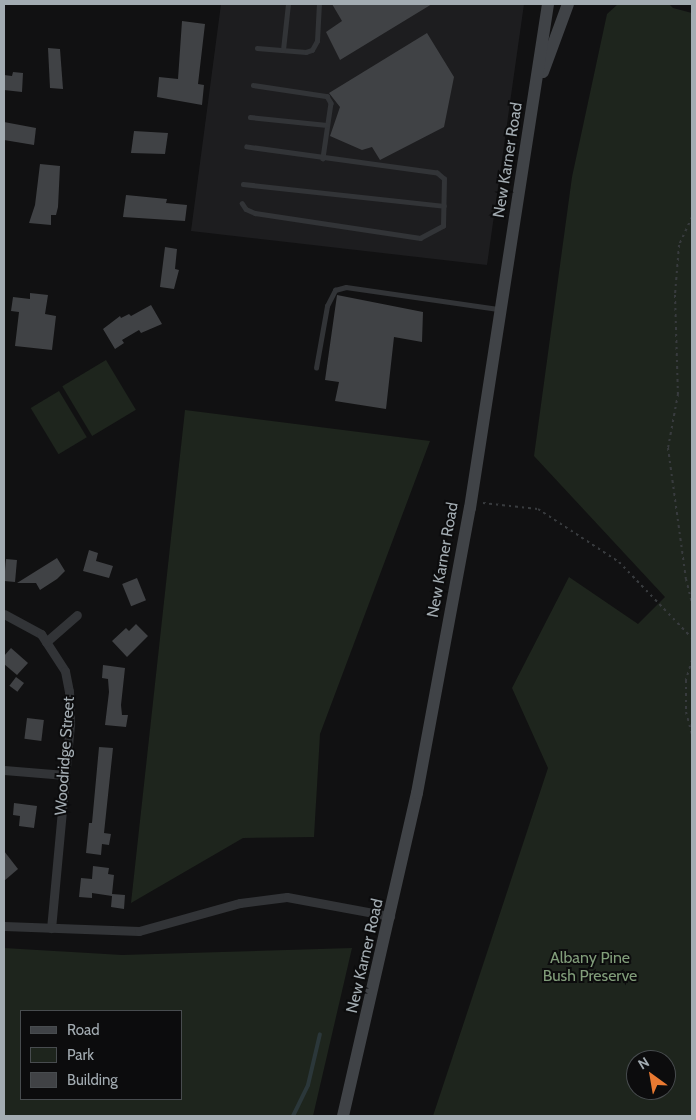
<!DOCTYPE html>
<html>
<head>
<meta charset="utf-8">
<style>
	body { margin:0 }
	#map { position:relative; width:696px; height:1120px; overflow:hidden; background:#111112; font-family:Cabin,sans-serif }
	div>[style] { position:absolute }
	.built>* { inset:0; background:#1d1d1f }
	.green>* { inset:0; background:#1e251d; transform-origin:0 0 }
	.stream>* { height:4px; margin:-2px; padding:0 2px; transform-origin:2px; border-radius:2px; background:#2b373a }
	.building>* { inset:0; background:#404245; transform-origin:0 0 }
	.path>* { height:2px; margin-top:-1px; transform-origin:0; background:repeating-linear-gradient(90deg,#383b3e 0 2.5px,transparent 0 6.5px) }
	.lane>* { height:4.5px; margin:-2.25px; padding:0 2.25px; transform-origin:2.25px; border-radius:2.25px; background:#323437 }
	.street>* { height:9px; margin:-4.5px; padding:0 4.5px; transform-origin:4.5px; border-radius:4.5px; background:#323437 }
	.secondary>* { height:12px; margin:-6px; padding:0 6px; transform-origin:6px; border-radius:6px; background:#404347 }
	span { translate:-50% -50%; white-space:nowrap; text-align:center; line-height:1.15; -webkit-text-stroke:4px #0c0c0d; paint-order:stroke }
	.street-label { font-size:16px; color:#a3acb2 }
	.park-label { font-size:16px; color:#819d7a }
	.frame { position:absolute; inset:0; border:5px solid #a3acb2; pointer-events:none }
	.legend { position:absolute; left:20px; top:1010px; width:162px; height:90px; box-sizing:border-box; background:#0c0c0d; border:1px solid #484c4f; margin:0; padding:6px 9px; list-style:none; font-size:15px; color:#a3acb2 }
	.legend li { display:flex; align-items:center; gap:10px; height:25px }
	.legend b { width:25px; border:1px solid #484c4f }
	.north { position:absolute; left:626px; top:1050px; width:50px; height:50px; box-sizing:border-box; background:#0c0c0d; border:1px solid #484c4f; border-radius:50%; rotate:328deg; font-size:14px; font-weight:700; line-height:20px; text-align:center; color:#a3acb2 }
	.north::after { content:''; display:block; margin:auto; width:18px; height:22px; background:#e97a32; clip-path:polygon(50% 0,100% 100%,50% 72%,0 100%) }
</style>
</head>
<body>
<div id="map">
	<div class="built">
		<div style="clip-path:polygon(221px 4px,524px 4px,487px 265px,191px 231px)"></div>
	</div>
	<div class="green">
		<div style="clip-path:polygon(evenodd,618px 4px,669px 4px,673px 8px,692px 13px,692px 1116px,433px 1116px,548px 768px,512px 688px,569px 577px,638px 624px,665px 597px,534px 456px,572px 177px,607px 14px,618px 4px,636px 1060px,666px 1060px,666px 1090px,636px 1090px,636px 1060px)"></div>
		<div style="left:106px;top:360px;width:58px;height:51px;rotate:59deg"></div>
		<div style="left:59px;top:391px;width:54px;height:33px;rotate:59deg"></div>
		<div style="clip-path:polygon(185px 410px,430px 441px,320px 734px,314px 837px,243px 838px,131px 903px)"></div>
		<div style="clip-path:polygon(evenodd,4px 948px,122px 955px,352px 948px,313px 1116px,4px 1116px,4px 948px,21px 1011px,181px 1011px,181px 1099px,21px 1099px,21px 1011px)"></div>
	</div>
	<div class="stream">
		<div style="left:293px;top:1116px;width:34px;rotate:-64deg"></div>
		<div style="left:308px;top:1085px;width:52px;rotate:-76.8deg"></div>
	</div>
	<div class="building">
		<div style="clip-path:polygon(332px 4px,432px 4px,340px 60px,326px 32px,342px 21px)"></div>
		<div style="clip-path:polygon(182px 21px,205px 24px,198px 84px,204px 85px,202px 105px,157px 97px,159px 77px,178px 79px)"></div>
		<div style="clip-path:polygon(427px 33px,454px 77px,444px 127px,380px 160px,372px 147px,362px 150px,330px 136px,340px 107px,329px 93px)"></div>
		<div style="clip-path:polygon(48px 48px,60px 49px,63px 89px,50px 88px)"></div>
		<div style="clip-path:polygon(13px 72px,23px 73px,22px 92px,4px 90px,4px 75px,12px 76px)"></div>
		<div style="clip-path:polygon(4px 122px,36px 128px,34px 145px,4px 140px)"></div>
		<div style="clip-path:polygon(134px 131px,168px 133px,165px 154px,131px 153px)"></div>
		<div style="clip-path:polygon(40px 164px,60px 166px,58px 207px,56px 215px,51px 215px,51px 225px,29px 223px,35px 205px)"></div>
		<div style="clip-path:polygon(126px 195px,167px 199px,166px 203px,187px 205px,185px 221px,123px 217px)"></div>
		<div style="clip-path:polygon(165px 247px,177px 249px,175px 269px,179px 270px,174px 289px,160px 287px)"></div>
		<div style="clip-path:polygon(30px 293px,48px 295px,45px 314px,56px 316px,52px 350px,15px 346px,19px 312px,11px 311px,13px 297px,30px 299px)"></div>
		<div style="clip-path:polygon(337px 295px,423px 312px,422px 342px,394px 337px,386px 409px,335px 401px,339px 382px,325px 380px)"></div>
		<div style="clip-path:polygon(151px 305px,162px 324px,141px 333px,139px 330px,122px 340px,124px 343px,115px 349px,103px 329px,120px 316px,121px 318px,129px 314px,131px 316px)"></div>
		<div style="clip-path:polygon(89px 550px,98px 553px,96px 561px,113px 566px,109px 578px,83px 571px)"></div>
		<div style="clip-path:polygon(57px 558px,65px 571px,57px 579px,40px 590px,36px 583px,17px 583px)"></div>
		<div style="left:6px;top:559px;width:11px;height:22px;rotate:5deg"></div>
		<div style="left:137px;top:578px;width:24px;height:16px;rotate:68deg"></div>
		<div style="clip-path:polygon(136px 624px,148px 636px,127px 657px,112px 641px,126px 628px,129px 631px)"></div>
		<div style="clip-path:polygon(11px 648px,28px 663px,17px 675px,4px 664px,4px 656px)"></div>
		<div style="clip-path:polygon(103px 665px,125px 668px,121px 705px,122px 715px,128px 715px,126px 727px,105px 725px,109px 692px,108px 679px,102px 678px)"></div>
		<div style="left:16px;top:677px;width:10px;height:11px;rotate:37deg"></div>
		<div style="left:27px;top:718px;width:17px;height:21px;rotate:7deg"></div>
		<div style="clip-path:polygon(99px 747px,113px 748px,104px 833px,111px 834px,109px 845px,102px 844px,101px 855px,86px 853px,89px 823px,92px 823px)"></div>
		<div style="clip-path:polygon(14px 803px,37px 806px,34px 828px,19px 826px,20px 816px,13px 815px)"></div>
		<div style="clip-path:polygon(4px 851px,18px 869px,4px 881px)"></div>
		<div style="clip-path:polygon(93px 866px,109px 868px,108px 874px,114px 875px,112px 894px,125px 895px,124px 909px,111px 907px,112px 896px,92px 893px,92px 898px,79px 897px,81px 878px,92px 879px)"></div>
	</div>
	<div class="path">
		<div style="left:692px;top:217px;width:31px;rotate:115deg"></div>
		<div style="left:679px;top:245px;width:50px;rotate:94.6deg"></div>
		<div style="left:675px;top:295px;width:99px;rotate:88.3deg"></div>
		<div style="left:678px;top:394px;width:55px;rotate:100.5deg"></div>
		<div style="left:668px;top:448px;width:132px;rotate:82.2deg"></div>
		<div style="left:686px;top:579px;width:25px;rotate:76deg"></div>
		<div style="left:483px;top:503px;width:55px;rotate:6.2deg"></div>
		<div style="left:538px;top:509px;width:97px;rotate:33.2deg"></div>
		<div style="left:619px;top:562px;width:105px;rotate:46.2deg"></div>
		<div style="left:692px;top:660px;width:21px;rotate:107deg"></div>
		<div style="left:686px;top:680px;width:32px;rotate:90deg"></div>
		<div style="left:686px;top:712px;width:24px;rotate:75deg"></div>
	</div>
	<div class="lane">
		<div style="left:257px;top:48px;width:49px;rotate:4.7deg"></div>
		<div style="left:306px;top:52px;width:6px;rotate:-18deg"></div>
		<div style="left:312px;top:50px;width:10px;rotate:-61deg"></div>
		<div style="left:317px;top:41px;width:37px;rotate:-87deg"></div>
		<div style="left:283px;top:50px;width:46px;rotate:-83.8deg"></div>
		<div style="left:253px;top:85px;width:75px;rotate:8.5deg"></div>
		<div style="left:327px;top:96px;width:8px;rotate:60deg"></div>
		<div style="left:331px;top:103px;width:56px;rotate:98.3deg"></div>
		<div style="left:250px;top:117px;width:77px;rotate:5.9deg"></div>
		<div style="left:243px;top:184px;width:202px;rotate:6.2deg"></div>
		<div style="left:242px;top:203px;width:7px;rotate:56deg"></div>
		<div style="left:246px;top:209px;width:10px;rotate:24deg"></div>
		<div style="left:255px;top:213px;width:167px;rotate:8.6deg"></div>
		<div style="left:420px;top:238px;width:26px;rotate:-28deg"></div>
		<div style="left:443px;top:226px;width:47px;rotate:-88.8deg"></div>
		<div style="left:444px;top:179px;width:9px;rotate:-139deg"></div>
		<div style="left:437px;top:173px;width:192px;rotate:-172.2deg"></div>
		<div style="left:316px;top:368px;width:63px;rotate:-79.9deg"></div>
		<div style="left:327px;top:306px;width:18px;rotate:-63deg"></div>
		<div style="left:335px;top:290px;width:11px;rotate:-15deg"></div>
		<div style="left:346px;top:287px;width:155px;rotate:8.2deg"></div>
	</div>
	<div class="street">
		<div style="left:4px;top:614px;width:42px;rotate:28.4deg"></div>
		<div style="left:41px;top:634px;width:44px;rotate:57deg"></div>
		<div style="left:65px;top:671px;width:20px;rotate:79deg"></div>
		<div style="left:69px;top:691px;width:33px;rotate:88deg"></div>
		<div style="left:70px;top:724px;width:205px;rotate:95.3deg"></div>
		<div style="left:46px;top:642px;width:41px;rotate:-41.1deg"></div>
		<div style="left:4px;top:770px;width:61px;rotate:4.7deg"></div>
		<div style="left:4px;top:926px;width:135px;rotate:2.1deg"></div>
		<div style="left:139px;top:931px;width:105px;rotate:-15.5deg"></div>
		<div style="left:240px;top:903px;width:47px;rotate:-7.3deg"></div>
		<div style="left:287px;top:897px;width:105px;rotate:10.5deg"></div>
	</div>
	<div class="secondary">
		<div style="left:543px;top:72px;width:72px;rotate:-69.8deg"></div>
		<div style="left:343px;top:1116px;width:331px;rotate:-77.1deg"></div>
		<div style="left:417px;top:793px;width:290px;rotate:-79.5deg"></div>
		<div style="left:470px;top:508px;width:510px;rotate:-81.2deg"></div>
	</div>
	<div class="street-label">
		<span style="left:508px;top:160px;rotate:-81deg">New Karner Road</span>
		<span style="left:443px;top:560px;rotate:-80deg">New Karner Road</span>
		<span style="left:65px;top:756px;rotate:-86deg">Woodridge Street</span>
		<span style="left:365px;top:956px;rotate:-77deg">New Karner Road</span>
	</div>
	<div class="park-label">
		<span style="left:590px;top:967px">Albany Pine<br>Bush Preserve</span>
	</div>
	<div class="frame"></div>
	<ul class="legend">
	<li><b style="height:6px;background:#404347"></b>Road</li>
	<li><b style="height:14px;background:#1e251d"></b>Park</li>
	<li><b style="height:14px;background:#404245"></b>Building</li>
	</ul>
	<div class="north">N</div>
</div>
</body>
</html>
